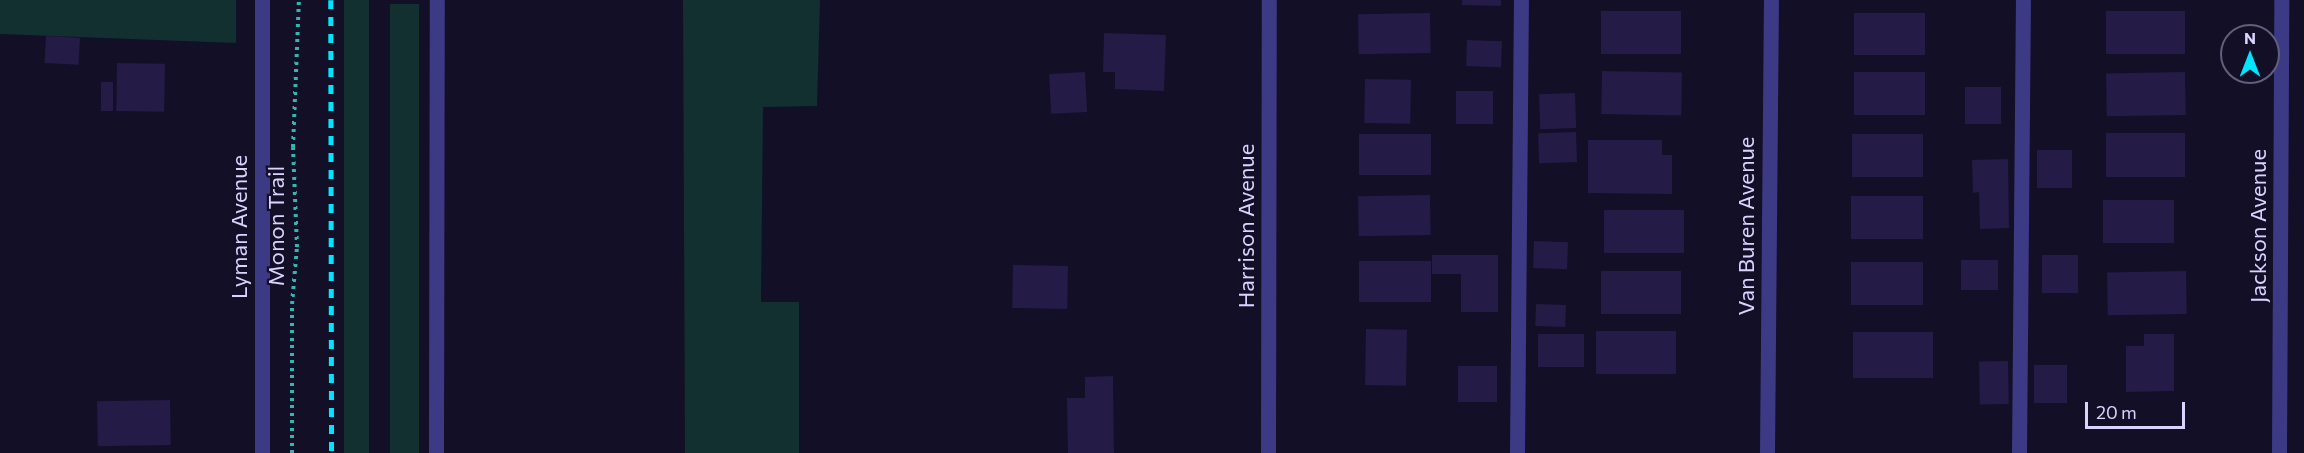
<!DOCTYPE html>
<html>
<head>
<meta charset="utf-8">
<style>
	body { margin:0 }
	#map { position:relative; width:2304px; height:453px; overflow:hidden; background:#130f26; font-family:Commissioner,sans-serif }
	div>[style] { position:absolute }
	.green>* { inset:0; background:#12302f; transform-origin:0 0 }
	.building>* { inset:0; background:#241b47; transform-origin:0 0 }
	.path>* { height:4px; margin-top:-2px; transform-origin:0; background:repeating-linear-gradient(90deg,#2fb8b0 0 3px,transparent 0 7.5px) }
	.service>* { height:15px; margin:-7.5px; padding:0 7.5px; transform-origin:7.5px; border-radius:7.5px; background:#3d3a85 }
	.minor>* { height:15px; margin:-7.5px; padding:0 7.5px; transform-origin:7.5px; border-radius:7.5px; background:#3d3a85 }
	.tertiary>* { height:15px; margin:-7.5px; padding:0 7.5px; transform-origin:7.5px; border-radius:7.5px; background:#3d3a85 }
	.rail>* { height:4.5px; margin-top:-2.25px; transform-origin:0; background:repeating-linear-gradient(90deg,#00e5ff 0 9px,transparent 0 17px) }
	span { translate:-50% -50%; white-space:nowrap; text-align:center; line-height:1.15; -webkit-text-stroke:4.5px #130f26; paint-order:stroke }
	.street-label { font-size:22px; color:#d9d4ff }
	.north { position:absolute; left:2220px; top:24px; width:60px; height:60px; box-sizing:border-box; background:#130f26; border:2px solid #625e7d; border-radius:50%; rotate:0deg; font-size:16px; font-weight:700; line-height:24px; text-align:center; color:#d9d4ff }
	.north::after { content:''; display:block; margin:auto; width:21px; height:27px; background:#00e5ff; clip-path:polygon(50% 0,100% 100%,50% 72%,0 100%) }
	.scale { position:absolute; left:2085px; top:402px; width:100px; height:27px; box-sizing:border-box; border:3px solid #d9d4ff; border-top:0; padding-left:8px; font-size:18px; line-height:21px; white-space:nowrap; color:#d9d4ff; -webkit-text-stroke:4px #130f26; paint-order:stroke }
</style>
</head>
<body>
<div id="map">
	<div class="green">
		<div style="clip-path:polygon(0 0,236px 0,236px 43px,0 34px)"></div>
		<div style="left:344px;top:0;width:25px;height:453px"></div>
		<div style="clip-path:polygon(683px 0,820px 0,817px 106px,763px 107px,761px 302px,799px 302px,799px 453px,685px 453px)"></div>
		<div style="left:390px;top:4px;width:29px;height:449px"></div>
	</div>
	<div class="building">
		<div style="clip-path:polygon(1462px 0,1501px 0,1501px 6px,1462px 5px)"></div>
		<div style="left:1601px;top:11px;width:80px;height:43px"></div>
		<div style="left:2185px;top:11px;width:43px;height:79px;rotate:90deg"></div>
		<div style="left:1430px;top:13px;width:40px;height:72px;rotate:89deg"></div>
		<div style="left:1854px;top:13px;width:71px;height:42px"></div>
		<div style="clip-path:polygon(1104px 33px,1166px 35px,1164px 91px,1115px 89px,1115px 72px,1103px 72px)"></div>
		<div style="left:46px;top:36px;width:34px;height:27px;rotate:3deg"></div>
		<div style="left:1467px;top:40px;width:35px;height:26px;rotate:2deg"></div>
		<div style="left:117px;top:63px;width:48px;height:48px;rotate:1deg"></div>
		<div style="left:1602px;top:71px;width:80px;height:43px;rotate:1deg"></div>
		<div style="left:1085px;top:72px;width:40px;height:36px;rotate:87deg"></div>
		<div style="left:1854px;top:72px;width:71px;height:43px"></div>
		<div style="left:2185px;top:72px;width:43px;height:79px;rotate:89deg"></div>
		<div style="left:1365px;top:79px;width:46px;height:44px;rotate:1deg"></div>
		<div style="left:101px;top:82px;width:12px;height:29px"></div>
		<div style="left:1965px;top:87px;width:36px;height:37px"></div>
		<div style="left:1493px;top:91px;width:33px;height:37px;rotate:90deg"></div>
		<div style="left:1575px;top:93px;width:35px;height:36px;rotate:88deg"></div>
		<div style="left:1576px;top:132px;width:30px;height:38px;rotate:88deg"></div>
		<div style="left:2185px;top:133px;width:44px;height:79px;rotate:90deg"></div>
		<div style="left:1359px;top:134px;width:72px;height:41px"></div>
		<div style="left:1852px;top:134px;width:71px;height:43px"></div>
		<div style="clip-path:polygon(1588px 140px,1662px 140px,1662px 155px,1672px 155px,1672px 194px,1588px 193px)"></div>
		<div style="left:2037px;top:150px;width:35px;height:38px"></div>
		<div style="clip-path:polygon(2008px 159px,2009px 228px,1980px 229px,1979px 192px,1973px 193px,1972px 160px)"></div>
		<div style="left:1430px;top:195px;width:40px;height:72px;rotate:89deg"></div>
		<div style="left:1851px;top:196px;width:72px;height:43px"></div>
		<div style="left:2174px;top:200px;width:43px;height:71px;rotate:90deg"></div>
		<div style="left:1604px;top:210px;width:80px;height:43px"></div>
		<div style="left:1534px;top:241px;width:34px;height:27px;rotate:2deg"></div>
		<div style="clip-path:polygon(1432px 255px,1498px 255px,1498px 312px,1461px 312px,1461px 274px,1432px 274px)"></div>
		<div style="left:2078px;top:255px;width:38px;height:36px;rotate:90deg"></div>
		<div style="left:1961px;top:260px;width:37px;height:30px"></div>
		<div style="left:1431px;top:261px;width:41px;height:72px;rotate:90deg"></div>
		<div style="left:1851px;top:262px;width:72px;height:43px"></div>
		<div style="left:1013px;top:265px;width:55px;height:43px;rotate:1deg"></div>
		<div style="left:1601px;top:271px;width:80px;height:43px"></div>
		<div style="left:2186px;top:271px;width:43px;height:79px;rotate:89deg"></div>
		<div style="left:1536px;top:304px;width:30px;height:22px;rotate:2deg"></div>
		<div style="left:1366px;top:329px;width:41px;height:56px;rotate:1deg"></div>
		<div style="left:1596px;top:331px;width:80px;height:43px"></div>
		<div style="left:1853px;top:332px;width:80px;height:46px"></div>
		<div style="left:1538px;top:334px;width:46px;height:33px"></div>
		<div style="clip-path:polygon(2144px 334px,2174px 334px,2174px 391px,2126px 392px,2126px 346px,2144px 346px)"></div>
		<div style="left:2008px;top:361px;width:43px;height:29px;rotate:89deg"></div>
		<div style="left:2067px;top:365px;width:38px;height:33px;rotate:90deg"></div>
		<div style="left:1458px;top:366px;width:39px;height:36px"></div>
		<div style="clip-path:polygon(1113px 376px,1114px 453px,1068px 453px,1067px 398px,1085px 398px,1085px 377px)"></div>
		<div style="left:170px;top:400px;width:45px;height:73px;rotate:89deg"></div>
	</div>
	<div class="path">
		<div style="left:292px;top:453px;width:149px;rotate:-90deg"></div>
		<div style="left:292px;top:304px;width:57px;rotate:-85deg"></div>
		<div style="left:297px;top:247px;width:100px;rotate:-92.3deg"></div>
		<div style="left:293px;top:147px;width:147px;rotate:-87.7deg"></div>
	</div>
	<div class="service">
		<div style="left:436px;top:453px;width:453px;rotate:-89.9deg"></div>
		<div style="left:1517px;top:453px;width:453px;rotate:-89.5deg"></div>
		<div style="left:2019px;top:453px;width:453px;rotate:-89.5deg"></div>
	</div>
	<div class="minor">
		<div style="left:262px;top:0;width:453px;rotate:90deg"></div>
		<div style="left:1767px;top:453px;width:453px;rotate:-89.5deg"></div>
		<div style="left:2279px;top:453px;width:453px;rotate:-89.7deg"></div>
	</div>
	<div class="tertiary">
		<div style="left:1268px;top:453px;width:453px;rotate:-89.9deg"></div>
	</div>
	<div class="rail">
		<div style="left:331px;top:0;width:453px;rotate:89.9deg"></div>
	</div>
	<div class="street-label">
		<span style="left:276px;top:226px;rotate:-90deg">Monon Trail</span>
		<span style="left:1246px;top:226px;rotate:-90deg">Harrison Avenue</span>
		<span style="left:1746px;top:226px;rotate:-90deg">Van Buren Avenue</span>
		<span style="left:2258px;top:226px;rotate:-90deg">Jackson Avenue</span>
		<span style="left:239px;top:227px;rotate:-90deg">Lyman Avenue</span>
	</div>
	<div class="north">N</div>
	<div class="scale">20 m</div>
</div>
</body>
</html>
